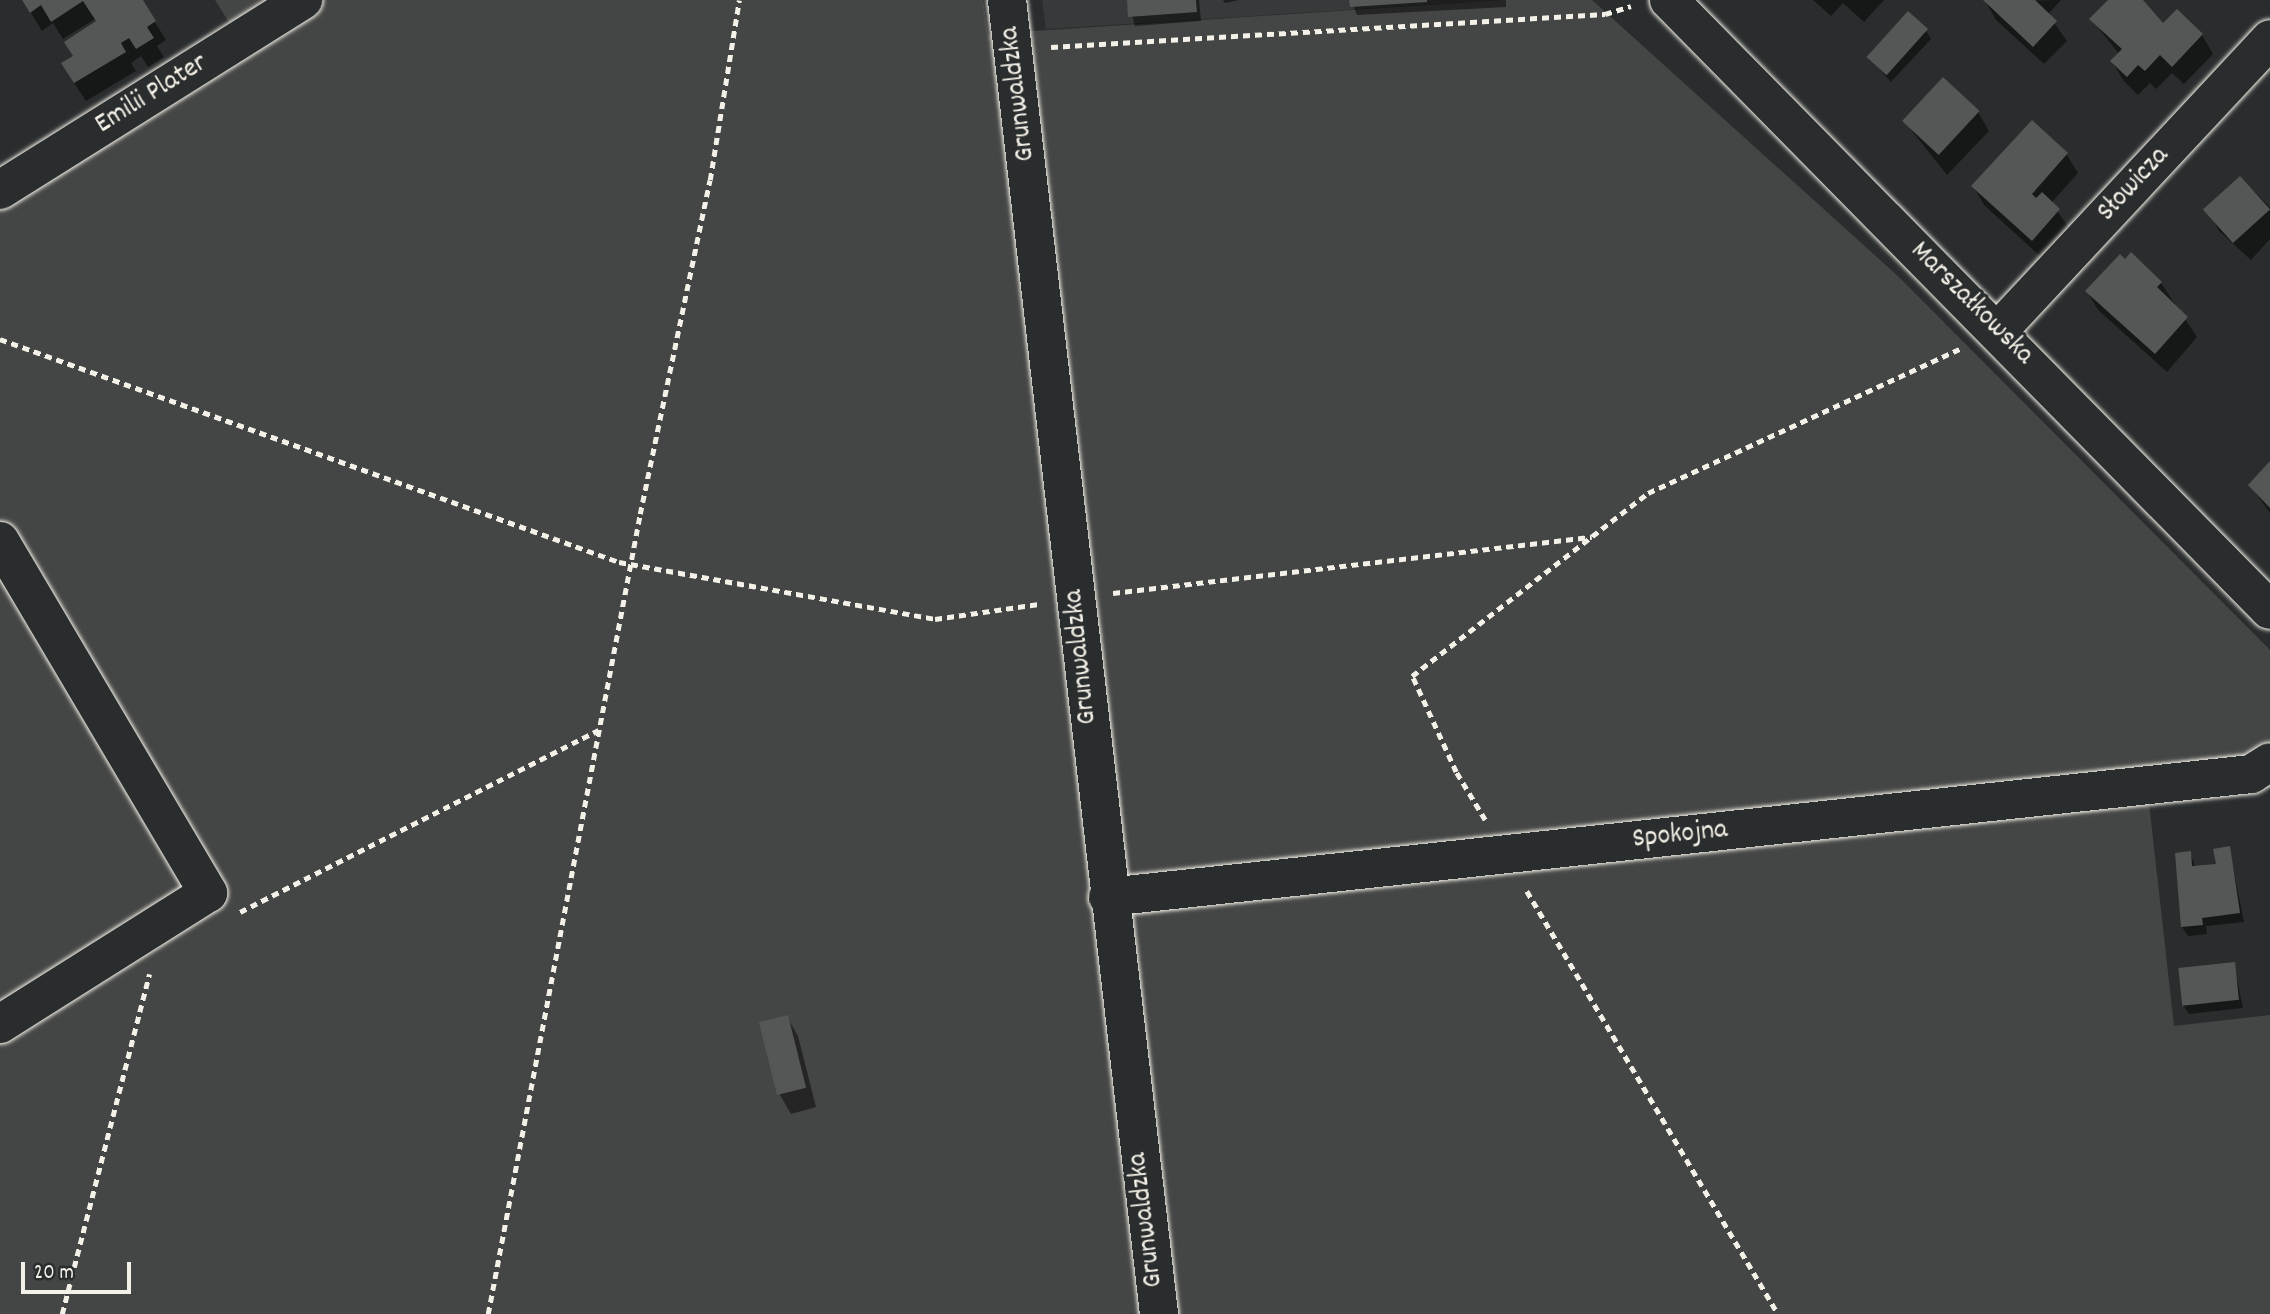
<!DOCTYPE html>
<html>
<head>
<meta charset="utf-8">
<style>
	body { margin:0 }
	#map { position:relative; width:2270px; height:1314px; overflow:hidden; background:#2a2d2e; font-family:Dekko,sans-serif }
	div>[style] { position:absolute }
	.built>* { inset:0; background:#373a3a }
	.green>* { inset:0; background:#444645 }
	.shadow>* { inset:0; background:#0007 }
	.building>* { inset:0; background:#555756; transform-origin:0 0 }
	.path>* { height:4.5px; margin-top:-2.25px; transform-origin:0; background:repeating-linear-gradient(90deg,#f4f1e8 0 7px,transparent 0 12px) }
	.roads { filter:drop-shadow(0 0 2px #f4f1e8) drop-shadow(0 0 2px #f4f1e8) }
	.minor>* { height:38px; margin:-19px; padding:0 19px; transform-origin:19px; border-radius:19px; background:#2a2d2e }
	span { translate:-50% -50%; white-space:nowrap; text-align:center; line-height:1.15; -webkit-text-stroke:6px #2a2d2e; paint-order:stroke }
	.street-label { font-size:28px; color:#f4f1e8 }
	.scale { position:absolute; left:21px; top:1262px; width:110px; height:32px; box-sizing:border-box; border:4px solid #f4f1e8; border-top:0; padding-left:9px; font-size:21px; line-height:24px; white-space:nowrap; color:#f4f1e8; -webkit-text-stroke:5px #2a2d2e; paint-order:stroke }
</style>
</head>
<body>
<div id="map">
	<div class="built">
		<div style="clip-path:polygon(1042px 0,1503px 0,1046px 29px)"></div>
	</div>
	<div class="green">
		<div style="clip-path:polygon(215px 0,983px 0,988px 34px,1503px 0,1592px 0,1899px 277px,2270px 650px,2270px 788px,2149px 803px,2174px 1026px,2270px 1015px,2270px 1314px,0 1314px,0 170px,230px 24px)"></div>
	</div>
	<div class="shadow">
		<div style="clip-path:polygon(23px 0,141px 0,166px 40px,157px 46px,164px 57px,148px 67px,141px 56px,131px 63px,136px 71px,86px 101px,74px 83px,75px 56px,97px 22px,95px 19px,63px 39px,53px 23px,42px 31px)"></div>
		<div style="clip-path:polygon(1128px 0,1199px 0,1201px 21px,1135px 26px)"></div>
		<div style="clip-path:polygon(1223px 0,1239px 0,1225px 3px)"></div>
		<div style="clip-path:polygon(1351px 0,1506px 0,1506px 7px,1357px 15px)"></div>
		<div style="clip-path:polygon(1813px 0,1884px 0,1864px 22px,1843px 3px,1831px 16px)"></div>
		<div style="clip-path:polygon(2061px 0,2048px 14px,2067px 41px,2044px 64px,1996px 20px,1985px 1px)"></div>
		<div style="clip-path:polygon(2110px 0,2140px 0,2163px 26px,2202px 35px,2213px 54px,2184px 84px,2172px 73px,2156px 89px,2150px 83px,2138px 95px,2123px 80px,2112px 61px,2119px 54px,2092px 20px)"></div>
		<div style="clip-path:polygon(1926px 31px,1931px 39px,1891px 82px,1868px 56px)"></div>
		<div style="clip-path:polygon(1943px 79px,1978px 112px,1989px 131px,1947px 175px,1904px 121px)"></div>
		<div style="clip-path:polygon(2032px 122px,2067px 155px,2078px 173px,2051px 203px,2070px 229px,2043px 259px,1984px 205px,1973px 186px)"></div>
		<div style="clip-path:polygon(2240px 178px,2270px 207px,2270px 239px,2251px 260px,2219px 231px,2209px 212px)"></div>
		<div style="clip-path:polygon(2125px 261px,2161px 283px,2197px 337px,2167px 372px,2098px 310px,2087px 291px)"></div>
		<div style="clip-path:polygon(2270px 461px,2270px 513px,2250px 485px)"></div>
		<div style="clip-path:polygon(2229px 848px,2244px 922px,2206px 926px,2207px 934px,2188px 936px,2182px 927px,2190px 853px,2196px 868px,2218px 865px)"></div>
		<div style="clip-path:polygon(2234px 964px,2243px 1008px,2189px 1014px,2183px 1005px)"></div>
		<div style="clip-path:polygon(787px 1017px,798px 1036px,816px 1107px,791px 1114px,780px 1095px,762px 1026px)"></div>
	</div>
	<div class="building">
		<div style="clip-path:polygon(22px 0,143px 0,156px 21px,147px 27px,154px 38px,136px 49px,129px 38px,121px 43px,126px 52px,74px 83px,61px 63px,73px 56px,64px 42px,96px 21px,83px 1px,51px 22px,41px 5px,30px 13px)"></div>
		<div style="clip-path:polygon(1127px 0,1196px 0,1197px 12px,1128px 17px)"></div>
		<div style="clip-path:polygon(1349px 0,1427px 0,1427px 2px,1350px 7px)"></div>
		<div style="clip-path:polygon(1983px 0,2035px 0,2057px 21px,2033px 47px)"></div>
		<div style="clip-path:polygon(2108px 0,2143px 0,2163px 23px,2177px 9px,2203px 34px,2172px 67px,2160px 55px,2145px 71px,2138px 65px,2127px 77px,2110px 61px,2122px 49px,2089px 19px)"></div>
		<div style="left:1908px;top:11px;width:27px;height:62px;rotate:42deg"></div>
		<div style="left:1943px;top:77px;width:50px;height:60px;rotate:43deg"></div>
		<div style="clip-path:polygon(2032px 120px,2068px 153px,2032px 194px,2036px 198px,2042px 192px,2060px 209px,2032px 241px,1971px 186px)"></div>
		<div style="left:2240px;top:176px;width:45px;height:50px;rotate:48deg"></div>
		<div style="clip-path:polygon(2131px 252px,2162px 282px,2157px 287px,2188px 317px,2155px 354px,2085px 291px,2120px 254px,2125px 259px)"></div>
		<div style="clip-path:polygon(2270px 461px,2270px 508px,2248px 485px)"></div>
		<div style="clip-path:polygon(2230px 846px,2240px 913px,2202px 918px,2203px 925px,2181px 927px,2175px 853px,2191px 851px,2192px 866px,2216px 864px,2213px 849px)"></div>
		<div style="left:2235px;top:962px;width:38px;height:57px;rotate:84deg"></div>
		<div style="left:788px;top:1015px;width:75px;height:30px;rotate:76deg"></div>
	</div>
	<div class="path">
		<div style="left:1051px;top:47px;width:555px;rotate:-3.41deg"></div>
		<div style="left:1605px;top:14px;width:27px;rotate:-17deg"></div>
		<div style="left:0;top:339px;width:658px;rotate:19.81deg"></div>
		<div style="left:619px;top:562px;width:321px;rotate:10.2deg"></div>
		<div style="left:935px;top:619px;width:105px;rotate:-8.2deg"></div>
		<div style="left:1113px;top:593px;width:482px;rotate:-6.7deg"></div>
		<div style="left:1485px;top:820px;width:56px;rotate:-121.1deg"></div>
		<div style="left:1456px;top:772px;width:106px;rotate:-114.6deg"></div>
		<div style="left:1412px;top:676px;width:299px;rotate:-37.8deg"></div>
		<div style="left:1648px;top:493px;width:343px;rotate:-24.8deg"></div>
		<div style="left:1527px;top:891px;width:492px;rotate:59.3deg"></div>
		<div style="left:240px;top:912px;width:402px;rotate:-26.9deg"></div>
		<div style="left:62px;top:1314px;width:351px;rotate:-75.6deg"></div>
		<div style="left:488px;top:1314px;width:814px;rotate:-79.24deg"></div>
		<div style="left:640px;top:514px;width:341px;rotate:-78.2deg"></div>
		<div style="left:710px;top:180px;width:182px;rotate:-80.8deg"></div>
	</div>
	<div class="roads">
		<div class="minor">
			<div style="left:1007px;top:0;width:1323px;rotate:83.4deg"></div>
			<div style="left:1669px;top:0;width:856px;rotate:45.43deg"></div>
			<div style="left:0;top:190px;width:358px;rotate:-32.1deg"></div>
			<div style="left:1998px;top:331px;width:399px;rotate:-47deg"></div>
			<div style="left:0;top:541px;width:409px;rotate:59.4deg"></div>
			<div style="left:208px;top:893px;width:246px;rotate:147.8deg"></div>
			<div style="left:1108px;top:897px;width:1150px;rotate:-6.14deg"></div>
			<div style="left:2251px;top:774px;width:22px;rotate:-32deg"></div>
		</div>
	</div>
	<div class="street-label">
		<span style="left:1019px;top:94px;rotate:-97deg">Grunwaldzka</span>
		<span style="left:152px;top:95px;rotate:-32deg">Emilii Plater</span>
		<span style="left:2134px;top:185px;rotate:-47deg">Słowicza</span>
		<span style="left:1971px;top:304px;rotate:45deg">Marszałkowska</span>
		<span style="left:1082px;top:657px;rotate:-96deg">Grunwaldzka</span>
		<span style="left:1680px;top:836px;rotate:-6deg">Spokojna</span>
		<span style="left:1147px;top:1220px;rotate:-97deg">Grunwaldzka</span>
	</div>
	<div class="scale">20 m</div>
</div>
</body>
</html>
